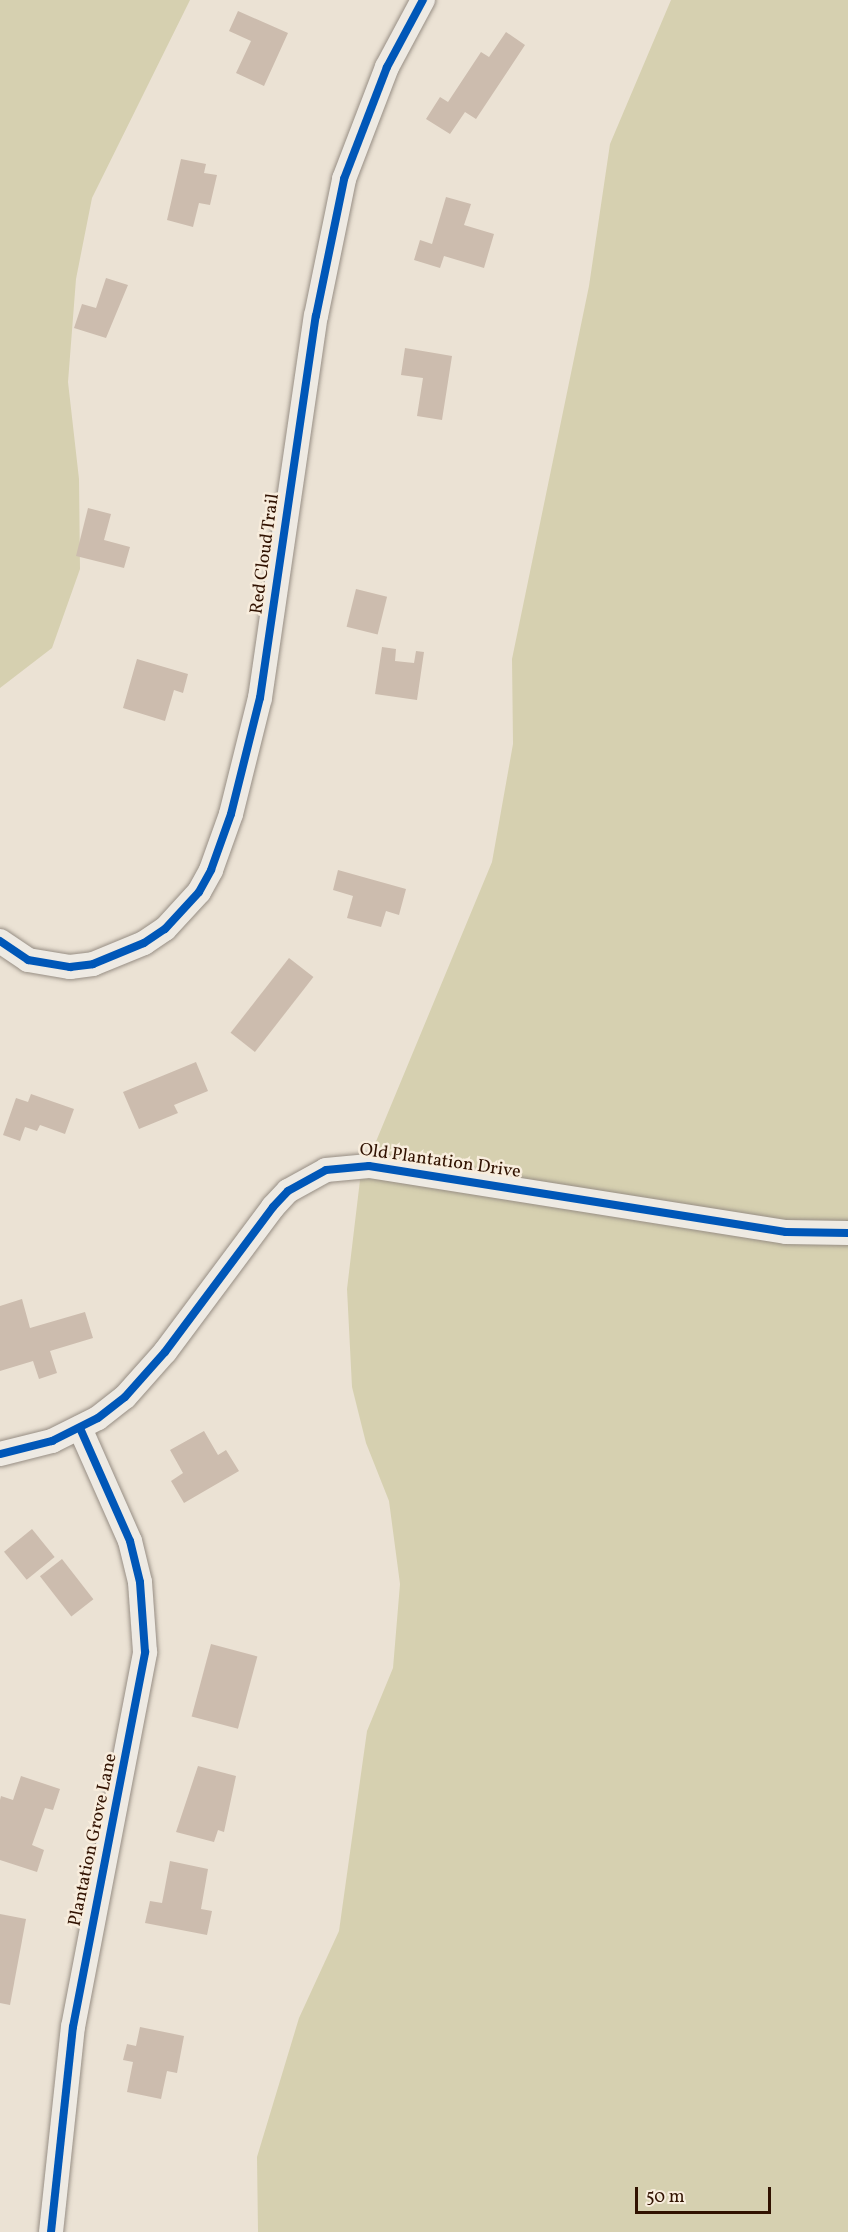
<!DOCTYPE html>
<html>
<head>
<meta charset="utf-8">
<style>
	body { margin:0 }
	#map { position:relative; width:848px; height:2232px; overflow:hidden; background:#ebe2d4; font-family:Vollkorn,serif }
	div>[style] { position:absolute }
	.green>* { inset:0; background:#d6d0b0 }
	.building>* { inset:0; background:#ccbcae; transform-origin:0 0 }
	.roads { filter:drop-shadow(0 0 2px #978e84) drop-shadow(0 0 2px #978e84) }
	.minor>* { height:24px; margin:-12px; padding:0 12px; transform-origin:12px; border-radius:12px; background:#eeeae3 }
	.cycleway>* { height:8px; margin:-4px; padding:0 4px; transform-origin:4px; border-radius:4px; background:#0057b8 }
	span { translate:-50% -50%; white-space:nowrap; text-align:center; line-height:1.15; -webkit-text-stroke:5px #f8eddd; paint-order:stroke }
	.street-label { font-size:18px; color:#311201 }
	.scale { position:absolute; left:635px; top:2187px; width:136px; height:27px; box-sizing:border-box; border:3px solid #311201; border-top:0; padding-left:8px; font-size:18px; line-height:21px; white-space:nowrap; color:#311201; -webkit-text-stroke:4px #f8eddd; paint-order:stroke }
</style>
</head>
<body>
<div id="map">
	<div class="green">
		<div style="clip-path:polygon(0 0,190px 0,92px 198px,76px 279px,68px 382px,79px 479px,80px 569px,52px 648px,0 688px)"></div>
		<div style="clip-path:polygon(671px 0,848px 0,848px 2232px,258px 2232px,257px 2157px,299px 2018px,339px 1931px,367px 1731px,393px 1668px,400px 1584px,389px 1501px,366px 1443px,352px 1387px,347px 1289px,360px 1180px,492px 862px,513px 744px,512px 659px,589px 286px,610px 144px)"></div>
	</div>
	<div class="building">
		<div style="clip-path:polygon(238px 11px,288px 33px,264px 86px,236px 73px,251px 41px,229px 31px)"></div>
		<div style="clip-path:polygon(506px 32px,525px 45px,476px 119px,465px 112px,450px 134px,426px 119px,440px 97px,448px 102px,481px 52px,489px 57px)"></div>
		<div style="clip-path:polygon(181px 159px,206px 164px,204px 173px,217px 175px,210px 205px,199px 203px,193px 227px,167px 220px)"></div>
		<div style="clip-path:polygon(446px 197px,471px 204px,464px 225px,494px 234px,484px 268px,444px 256px,440px 268px,414px 260px,420px 240px,432px 244px)"></div>
		<div style="clip-path:polygon(106px 278px,128px 285px,106px 338px,74px 328px,82px 304px,96px 308px)"></div>
		<div style="clip-path:polygon(405px 348px,452px 356px,442px 420px,417px 416px,423px 378px,401px 375px)"></div>
		<div style="clip-path:polygon(88px 508px,111px 514px,104px 540px,130px 547px,124px 568px,76px 556px)"></div>
		<div style="left:356px;top:589px;width:32px;height:39px;rotate:14deg"></div>
		<div style="clip-path:polygon(382px 647px,396px 649px,395px 661px,414px 663px,416px 651px,424px 652px,417px 700px,375px 694px)"></div>
		<div style="clip-path:polygon(137px 659px,188px 674px,183px 693px,174px 690px,165px 721px,123px 708px)"></div>
		<div style="clip-path:polygon(338px 870px,406px 889px,399px 915px,386px 911px,381px 927px,347px 918px,353px 896px,333px 890px)"></div>
		<div style="left:289px;top:958px;width:31px;height:95px;rotate:38deg"></div>
		<div style="clip-path:polygon(196px 1062px,208px 1091px,174px 1105px,178px 1113px,139px 1129px,123px 1092px)"></div>
		<div style="clip-path:polygon(31px 1094px,74px 1109px,65px 1134px,40px 1125px,37px 1131px,25px 1127px,20px 1141px,3px 1135px,16px 1098px,28px 1102px)"></div>
		<div style="clip-path:polygon(22px 1299px,30px 1328px,85px 1312px,93px 1338px,50px 1351px,57px 1373px,39px 1379px,33px 1361px,0 1371px,0 1306px)"></div>
		<div style="clip-path:polygon(204px 1431px,218px 1455px,226px 1450px,239px 1471px,184px 1503px,171px 1481px,183px 1473px,170px 1450px)"></div>
		<div style="left:32px;top:1529px;width:36px;height:36px;rotate:51deg"></div>
		<div style="left:62px;top:1559px;width:51px;height:28px;rotate:52deg"></div>
		<div style="left:211px;top:1644px;width:48px;height:75px;rotate:15deg"></div>
		<div style="clip-path:polygon(198px 1766px,236px 1776px,224px 1832px,218px 1830px,214px 1842px,176px 1832px)"></div>
		<div style="clip-path:polygon(21px 1776px,60px 1789px,53px 1810px,45px 1808px,32px 1845px,44px 1850px,37px 1872px,0 1860px,0 1800px,1px 1796px,13px 1800px)"></div>
		<div style="clip-path:polygon(170px 1861px,208px 1869px,201px 1909px,212px 1911px,207px 1935px,145px 1923px,150px 1901px,162px 1903px)"></div>
		<div style="clip-path:polygon(0 1914px,26px 1919px,10px 2005px,0 2003px)"></div>
		<div style="clip-path:polygon(140px 2027px,184px 2036px,177px 2073px,167px 2071px,161px 2099px,127px 2092px,133px 2062px,123px 2060px,127px 2044px,136px 2046px)"></div>
	</div>
	<div class="roads">
		<div class="minor">
			<div style="left:0;top:941px;width:34px;rotate:34deg"></div>
			<div style="left:28px;top:960px;width:43px;rotate:9.5deg"></div>
			<div style="left:70px;top:967px;width:23px;rotate:-7deg"></div>
			<div style="left:93px;top:964px;width:55px;rotate:-22.4deg"></div>
			<div style="left:144px;top:943px;width:25px;rotate:-34deg"></div>
			<div style="left:165px;top:929px;width:50px;rotate:-47.4deg"></div>
			<div style="left:199px;top:892px;width:25px;rotate:-61deg"></div>
			<div style="left:211px;top:870px;width:59px;rotate:-70.3deg"></div>
			<div style="left:231px;top:814px;width:120px;rotate:-76deg"></div>
			<div style="left:260px;top:698px;width:386px;rotate:-81.7deg"></div>
			<div style="left:316px;top:316px;width:140px;rotate:-78.4deg"></div>
			<div style="left:344px;top:179px;width:120px;rotate:-69deg"></div>
			<div style="left:387px;top:67px;width:76px;rotate:-61.8deg"></div>
			<div style="left:0;top:1454px;width:54px;rotate:-14deg"></div>
			<div style="left:52px;top:1441px;width:51px;rotate:-26.6deg"></div>
			<div style="left:98px;top:1418px;width:34px;rotate:-38deg"></div>
			<div style="left:125px;top:1397px;width:60px;rotate:-48.4deg"></div>
			<div style="left:165px;top:1352px;width:181px;rotate:-53.3deg"></div>
			<div style="left:273px;top:1207px;width:22px;rotate:-47deg"></div>
			<div style="left:288px;top:1191px;width:43px;rotate:-28.9deg"></div>
			<div style="left:326px;top:1170px;width:43px;rotate:-5.3deg"></div>
			<div style="left:369px;top:1166px;width:422px;rotate:9deg"></div>
			<div style="left:786px;top:1232px;width:62px;rotate:0.9deg"></div>
			<div style="left:51px;top:2232px;width:206px;rotate:-83.9deg"></div>
			<div style="left:73px;top:2027px;width:382px;rotate:-79.1deg"></div>
			<div style="left:145px;top:1652px;width:70px;rotate:-94.1deg"></div>
			<div style="left:140px;top:1582px;width:42px;rotate:-103.7deg"></div>
			<div style="left:130px;top:1541px;width:124px;rotate:-113.9deg"></div>
		</div>
	</div>
	<div class="cycleway">
		<div style="left:0;top:941px;width:34px;rotate:34deg"></div>
		<div style="left:28px;top:960px;width:43px;rotate:9.5deg"></div>
		<div style="left:70px;top:967px;width:23px;rotate:-7deg"></div>
		<div style="left:93px;top:964px;width:55px;rotate:-22.4deg"></div>
		<div style="left:144px;top:943px;width:25px;rotate:-34deg"></div>
		<div style="left:165px;top:929px;width:50px;rotate:-47.4deg"></div>
		<div style="left:199px;top:892px;width:25px;rotate:-61deg"></div>
		<div style="left:211px;top:870px;width:59px;rotate:-70.3deg"></div>
		<div style="left:231px;top:814px;width:120px;rotate:-76deg"></div>
		<div style="left:260px;top:698px;width:386px;rotate:-81.7deg"></div>
		<div style="left:316px;top:316px;width:140px;rotate:-78.4deg"></div>
		<div style="left:344px;top:179px;width:120px;rotate:-69deg"></div>
		<div style="left:387px;top:67px;width:76px;rotate:-61.8deg"></div>
		<div style="left:0;top:1454px;width:54px;rotate:-14deg"></div>
		<div style="left:52px;top:1441px;width:51px;rotate:-26.6deg"></div>
		<div style="left:98px;top:1418px;width:34px;rotate:-38deg"></div>
		<div style="left:125px;top:1397px;width:60px;rotate:-48.4deg"></div>
		<div style="left:165px;top:1352px;width:181px;rotate:-53.3deg"></div>
		<div style="left:273px;top:1207px;width:22px;rotate:-47deg"></div>
		<div style="left:288px;top:1191px;width:43px;rotate:-28.9deg"></div>
		<div style="left:326px;top:1170px;width:43px;rotate:-5.3deg"></div>
		<div style="left:369px;top:1166px;width:422px;rotate:9deg"></div>
		<div style="left:786px;top:1232px;width:62px;rotate:0.9deg"></div>
		<div style="left:51px;top:2232px;width:206px;rotate:-83.9deg"></div>
		<div style="left:73px;top:2027px;width:382px;rotate:-79.1deg"></div>
		<div style="left:145px;top:1652px;width:70px;rotate:-94.1deg"></div>
		<div style="left:140px;top:1582px;width:42px;rotate:-103.7deg"></div>
		<div style="left:130px;top:1541px;width:124px;rotate:-113.9deg"></div>
	</div>
	<div class="street-label">
		<span style="left:266px;top:554px;rotate:-82deg">Red Cloud Trail</span>
		<span style="left:440px;top:1162px;rotate:8deg">Old Plantation Drive</span>
		<span style="left:94px;top:1840px;rotate:-78deg">Plantation Grove Lane</span>
	</div>
	<div class="scale">50 m</div>
</div>
</body>
</html>
